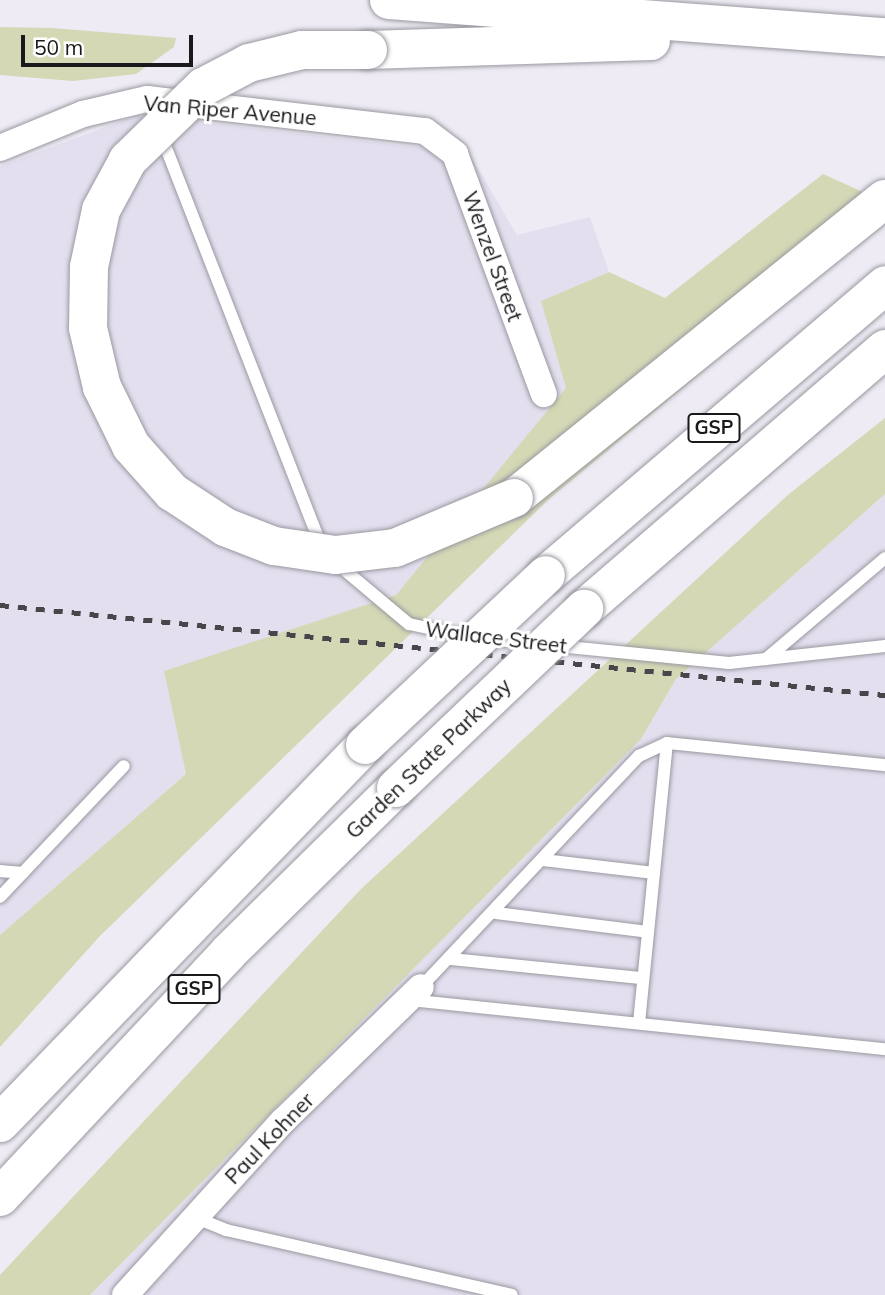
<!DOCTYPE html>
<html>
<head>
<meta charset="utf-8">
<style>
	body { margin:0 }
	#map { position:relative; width:885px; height:1295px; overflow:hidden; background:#eeebf4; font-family:Mulish,sans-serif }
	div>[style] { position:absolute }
	.built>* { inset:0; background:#e4dfef }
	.green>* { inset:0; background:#d4d8b5 }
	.roads { filter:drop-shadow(0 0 2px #9a98a0) drop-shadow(0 0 2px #9a98a0) }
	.service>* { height:12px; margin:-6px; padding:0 6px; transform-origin:6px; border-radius:6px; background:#fff }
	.minor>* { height:26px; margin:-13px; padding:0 13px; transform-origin:13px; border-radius:13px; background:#fff }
	.motorway>* { height:38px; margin:-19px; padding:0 19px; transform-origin:19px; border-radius:19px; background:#fff }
	.rail>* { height:5px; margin-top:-2.5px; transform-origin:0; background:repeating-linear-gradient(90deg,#48464b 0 9px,transparent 0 18px) }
	.bridges { filter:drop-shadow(0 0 2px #9a98a0) drop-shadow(0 0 2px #9a98a0) }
	.motorway-bridge>* { height:38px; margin:-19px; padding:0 19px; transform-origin:19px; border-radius:19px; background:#fff }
	span { translate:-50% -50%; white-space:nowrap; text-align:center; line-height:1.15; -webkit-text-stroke:6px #fff; paint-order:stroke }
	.shield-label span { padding:2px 5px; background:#fff; border:2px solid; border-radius:5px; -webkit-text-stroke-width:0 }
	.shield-label { font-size:19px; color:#19181b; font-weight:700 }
	.street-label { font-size:21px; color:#19181b }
	.scale { position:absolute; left:21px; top:35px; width:172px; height:32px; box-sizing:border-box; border:4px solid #19181b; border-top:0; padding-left:9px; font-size:21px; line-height:24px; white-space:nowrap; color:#19181b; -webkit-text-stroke:5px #fff; paint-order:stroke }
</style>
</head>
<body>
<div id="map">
	<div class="built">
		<div style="clip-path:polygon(138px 115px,469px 153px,517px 235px,590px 217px,609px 272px,541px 301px,567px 388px,396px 595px,165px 671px,186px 774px,0 935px,0 166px)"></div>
		<div style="clip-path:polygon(885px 494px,885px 1295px,90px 1295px,641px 739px,676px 679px)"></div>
	</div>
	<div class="green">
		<div style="clip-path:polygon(0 27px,52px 28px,176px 38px,174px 47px,136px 74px,73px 81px,0 75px)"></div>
		<div style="clip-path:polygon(823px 174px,885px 202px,885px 220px,548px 500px,99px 937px,0 1047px,0 935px,186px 774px,164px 671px,396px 595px,566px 388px,541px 301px,609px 272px,665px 298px)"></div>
		<div style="clip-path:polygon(885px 418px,885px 494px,676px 679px,641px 739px,90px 1295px,0 1295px,0 1275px,361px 889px,789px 494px)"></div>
	</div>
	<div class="roads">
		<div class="service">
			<div style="left:161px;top:135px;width:440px;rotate:68.7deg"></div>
			<div style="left:335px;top:562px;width:97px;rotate:40deg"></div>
			<div style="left:409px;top:624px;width:62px;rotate:12deg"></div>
			<div style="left:488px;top:639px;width:48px;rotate:5.9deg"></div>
			<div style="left:558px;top:646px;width:172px;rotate:5.7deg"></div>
			<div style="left:729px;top:663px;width:157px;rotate:-6.2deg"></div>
			<div style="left:766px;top:659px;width:156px;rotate:-40.3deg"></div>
			<div style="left:543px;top:860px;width:112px;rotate:6.7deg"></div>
			<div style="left:0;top:871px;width:23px;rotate:5deg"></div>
			<div style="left:0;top:897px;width:180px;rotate:-46.6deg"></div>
			<div style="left:496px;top:913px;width:153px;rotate:7.1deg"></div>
			<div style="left:451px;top:959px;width:193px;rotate:5.7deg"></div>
			<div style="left:421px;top:987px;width:318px;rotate:-46.7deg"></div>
			<div style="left:639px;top:756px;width:31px;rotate:-25deg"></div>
			<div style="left:667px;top:743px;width:219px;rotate:5.8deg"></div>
			<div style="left:409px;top:1000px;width:479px;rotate:5.9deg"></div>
			<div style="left:639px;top:1023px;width:281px;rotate:-84.3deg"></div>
			<div style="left:194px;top:1217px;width:35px;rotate:22deg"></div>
			<div style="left:226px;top:1230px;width:293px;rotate:12.8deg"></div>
		</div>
		<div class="minor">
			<div style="left:0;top:148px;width:90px;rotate:-22.3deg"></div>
			<div style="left:83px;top:114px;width:66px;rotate:-13.2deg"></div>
			<div style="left:147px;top:99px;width:280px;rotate:6.6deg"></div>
			<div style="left:425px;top:131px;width:38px;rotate:37deg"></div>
			<div style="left:455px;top:154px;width:256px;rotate:69.7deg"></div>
			<div style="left:125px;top:1295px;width:235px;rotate:-47.8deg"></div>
			<div style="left:283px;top:1121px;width:192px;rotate:-44.2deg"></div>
		</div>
		<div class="motorway">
			<div style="left:389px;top:0;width:497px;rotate:4.3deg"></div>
			<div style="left:368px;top:50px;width:283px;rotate:-1.8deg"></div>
			<div style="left:514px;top:498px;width:476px;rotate:-38.9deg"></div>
			<div style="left:546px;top:575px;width:446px;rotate:-40.5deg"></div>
			<div style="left:584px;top:609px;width:398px;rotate:-40.8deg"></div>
			<div style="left:0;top:1123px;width:525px;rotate:-46deg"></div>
			<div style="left:0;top:1197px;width:334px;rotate:-46.9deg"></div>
			<div style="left:228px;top:953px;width:235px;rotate:-44.5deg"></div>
		</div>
	</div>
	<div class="rail">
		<div style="left:0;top:605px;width:890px;rotate:5.81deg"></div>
	</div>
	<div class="bridges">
		<div class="motorway-bridge">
			<div style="left:368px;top:50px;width:66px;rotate:180deg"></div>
			<div style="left:302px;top:50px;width:55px;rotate:166.2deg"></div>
			<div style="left:249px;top:63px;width:52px;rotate:152.4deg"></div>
			<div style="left:203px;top:87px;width:105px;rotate:135.8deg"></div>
			<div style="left:128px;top:160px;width:57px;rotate:118.4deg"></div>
			<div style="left:101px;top:210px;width:58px;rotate:101.9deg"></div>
			<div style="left:89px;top:267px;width:61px;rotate:90.9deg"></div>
			<div style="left:88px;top:328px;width:61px;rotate:76.7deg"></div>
			<div style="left:102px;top:387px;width:66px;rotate:63.8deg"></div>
			<div style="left:131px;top:446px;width:62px;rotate:48.3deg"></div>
			<div style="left:172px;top:492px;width:64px;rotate:33.4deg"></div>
			<div style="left:225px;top:527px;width:53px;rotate:21.2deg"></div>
			<div style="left:274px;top:546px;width:62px;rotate:8.4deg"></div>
			<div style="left:335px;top:555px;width:60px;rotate:-6.7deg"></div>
			<div style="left:395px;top:548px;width:129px;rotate:-22.8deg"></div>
			<div style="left:365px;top:745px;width:248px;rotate:-43.2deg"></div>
			<div style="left:396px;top:788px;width:260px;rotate:-43.6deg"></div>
		</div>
	</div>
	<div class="shield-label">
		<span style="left:714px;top:428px">GSP</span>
		<span style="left:194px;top:989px">GSP</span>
	</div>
	<div class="street-label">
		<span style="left:230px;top:110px;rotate:5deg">Van Riper Avenue</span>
		<span style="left:493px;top:256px;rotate:70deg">Wenzel Street</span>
		<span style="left:496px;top:637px;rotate:7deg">Wallace Street</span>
		<span style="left:428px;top:758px;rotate:-44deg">Garden State Parkway</span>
		<span style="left:269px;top:1138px;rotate:-46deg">Paul Kohner</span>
	</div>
	<div class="scale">50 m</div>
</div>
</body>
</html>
